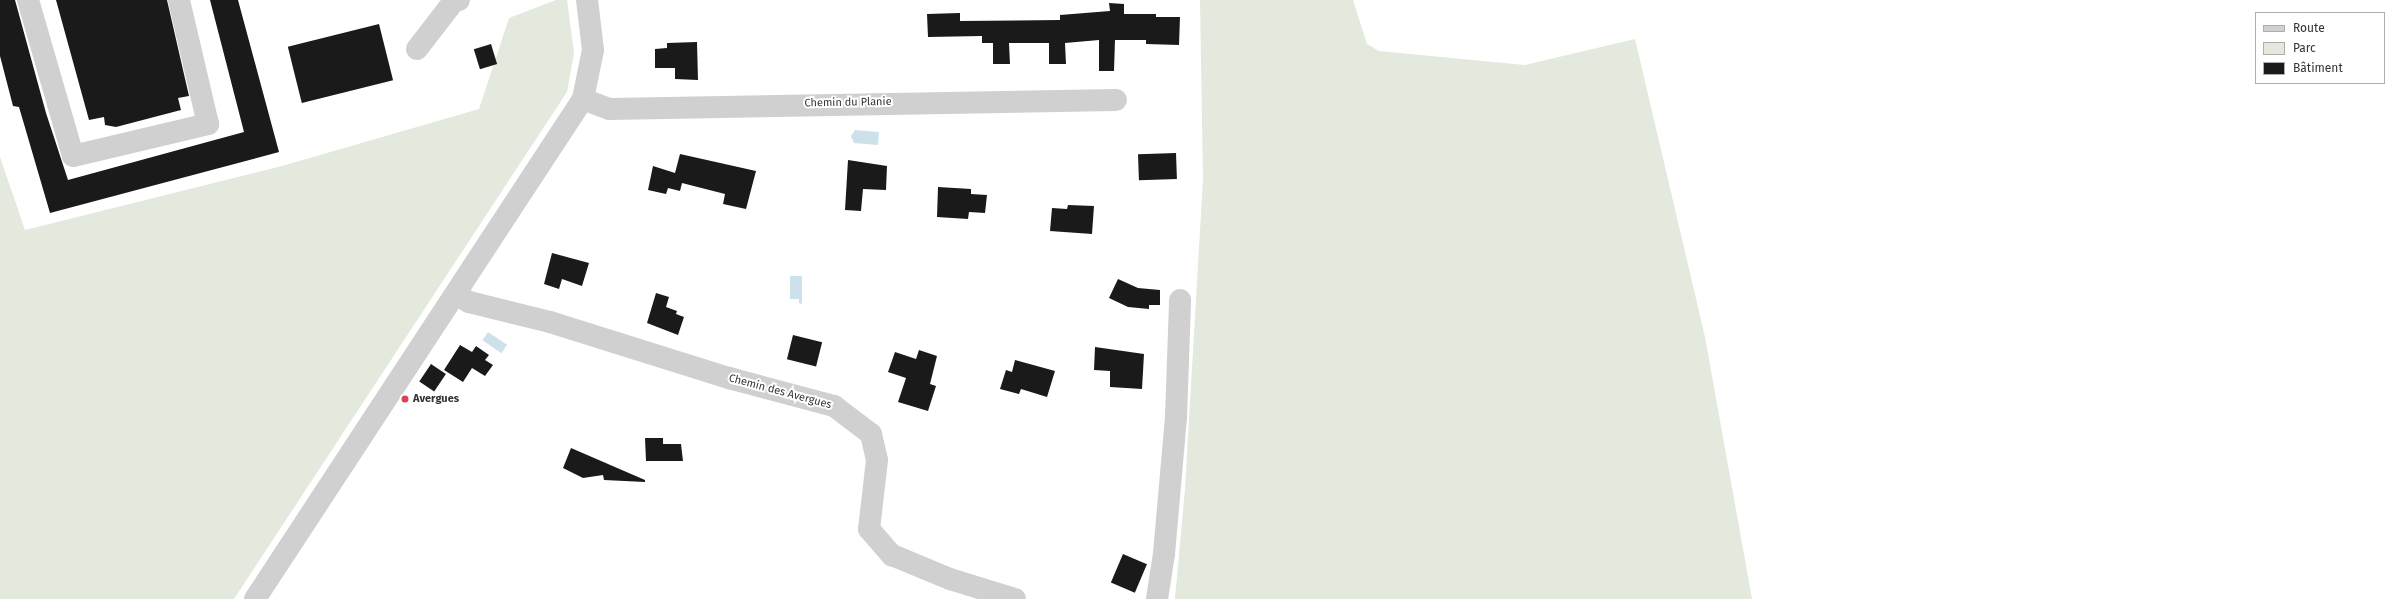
<!DOCTYPE html>
<html>
<head>
<meta charset="utf-8">
<style>
	body { margin:0 }
	#map { position:relative; width:2397px; height:599px; overflow:hidden; background:#fff; font-family:"Fira Sans",sans-serif }
	div>[style] { position:absolute }
	.green>* { inset:0; background:#e3e9dc }
	.water>* { inset:0; background:#cde1ea; transform-origin:0 0 }
	.building>* { inset:0; background:#1a1a1a; transform-origin:0 0 }
	.minor>* { height:22px; margin:-11px; padding:0 11px; transform-origin:11px; border-radius:11px; background:#d0d0d0 }
	.dots>* { width:11px; height:11px; translate:-50% -50%; box-sizing:border-box; border:2px solid #fff; border-radius:50% }
	span { translate:-50% -50%; white-space:nowrap; text-align:center; line-height:1.15; -webkit-text-stroke:4px #fff; paint-order:stroke }
	.street-label { font-size:11px; color:#333 }
	.poi-label { font-size:11px; color:#333; font-weight:700 }
	.left { translate:0 -50%; text-align:left }
	.legend { position:absolute; left:2255px; top:12px; width:130px; height:72px; box-sizing:border-box; background:#fff; border:1px solid #adadad; margin:0; padding:5px 7px; list-style:none; font-size:12px; color:#333 }
	.legend li { display:flex; align-items:center; gap:8px; height:20px }
	.legend b { width:20px; border:1px solid #adadad }
</style>
</head>
<body>
<div id="map">
	<div class="green">
		<div style="clip-path:polygon(556px 0,567px 0,574px 53px,567px 92px,234px 599px,0 599px,0 157px,25px 230px,282px 166px,479px 109px,509px 18px)"></div>
		<div style="clip-path:polygon(1200px 0,1353px 0,1367px 44px,1379px 51px,1493px 62px,1525px 65px,1635px 39px,1705px 337px,1752px 599px,1175px 599px,1185px 489px,1203px 179px)"></div>
	</div>
	<div class="water">
		<div style="clip-path:polygon(855px 130px,879px 132px,878px 145px,854px 143px,851px 136px)"></div>
		<div style="clip-path:polygon(790px 276px,802px 276px,802px 304px,799px 303px,799px 299px,790px 299px)"></div>
		<div style="left:488px;top:332px;width:23px;height:10px;rotate:34deg"></div>
	</div>
	<div class="building">
		<div style="clip-path:polygon(0 0,15px 0,46px 113px,68px 180px,244px 132px,210px 0,238px 0,279px 152px,50px 213px,19px 107px,13px 106px,0 56px)"></div>
		<div style="clip-path:polygon(56px 0,167px 0,189px 96px,178px 98px,181px 110px,116px 127px,105px 125px,104px 117px,89px 120px)"></div>
		<div style="clip-path:polygon(1109px 3px,1124px 4px,1124px 14px,1156px 14px,1156px 17px,1180px 17px,1179px 45px,1146px 44px,1146px 40px,1115px 40px,1114px 71px,1099px 71px,1099px 40px,1065px 43px,1066px 64px,1049px 64px,1049px 43px,1009px 43px,1010px 64px,993px 64px,993px 43px,982px 43px,982px 36px,928px 37px,927px 14px,960px 13px,960px 21px,1060px 20px,1060px 15px,1110px 11px)"></div>
		<div style="left:379px;top:24px;width:58px;height:94px;rotate:76deg"></div>
		<div style="clip-path:polygon(697px 42px,698px 80px,675px 79px,675px 68px,655px 68px,655px 49px,667px 48px,667px 43px)"></div>
		<div style="left:491px;top:44px;width:21px;height:18px;rotate:73deg"></div>
		<div style="left:1176px;top:153px;width:26px;height:38px;rotate:88deg"></div>
		<div style="clip-path:polygon(680px 154px,756px 171px,746px 209px,723px 204px,725px 194px,682px 183px,680px 191px,668px 188px,666px 194px,648px 190px,653px 166px,675px 173px)"></div>
		<div style="clip-path:polygon(848px 160px,887px 166px,886px 190px,863px 189px,861px 211px,845px 210px)"></div>
		<div style="clip-path:polygon(938px 187px,971px 189px,971px 194px,987px 195px,985px 213px,969px 212px,968px 219px,937px 217px)"></div>
		<div style="clip-path:polygon(1068px 205px,1094px 206px,1092px 234px,1050px 231px,1052px 208px,1067px 209px)"></div>
		<div style="clip-path:polygon(552px 253px,589px 263px,582px 286px,562px 279px,559px 289px,544px 284px)"></div>
		<div style="clip-path:polygon(1118px 279px,1138px 288px,1160px 290px,1160px 305px,1149px 305px,1149px 309px,1128px 307px,1109px 298px)"></div>
		<div style="clip-path:polygon(656px 293px,669px 297px,666px 307px,677px 311px,676px 314px,684px 317px,678px 335px,647px 323px)"></div>
		<div style="left:793px;top:335px;width:30px;height:25px;rotate:14deg"></div>
		<div style="clip-path:polygon(460px 345px,472px 352px,476px 346px,489px 355px,485px 360px,493px 365px,485px 376px,472px 368px,463px 382px,444px 370px)"></div>
		<div style="clip-path:polygon(1095px 347px,1144px 354px,1142px 389px,1110px 387px,1110px 371px,1094px 370px)"></div>
		<div style="clip-path:polygon(919px 350px,937px 356px,930px 384px,936px 386px,928px 411px,898px 402px,906px 378px,888px 372px,895px 352px,916px 359px)"></div>
		<div style="clip-path:polygon(1015px 360px,1055px 371px,1047px 397px,1021px 389px,1019px 394px,1000px 389px,1006px 370px,1012px 372px)"></div>
		<div style="left:431px;top:364px;width:18px;height:21px;rotate:34deg"></div>
		<div style="clip-path:polygon(645px 438px,663px 438px,663px 444px,681px 444px,683px 461px,646px 461px)"></div>
		<div style="clip-path:polygon(571px 448px,645px 480px,645px 482px,604px 480px,603px 475px,583px 478px,563px 468px)"></div>
		<div style="left:1123px;top:554px;width:26px;height:31px;rotate:23deg"></div>
	</div>
	<div class="minor">
		<div style="left:28px;top:0;width:162px;rotate:73.9deg"></div>
		<div style="left:73px;top:156px;width:139px;rotate:-13.3deg"></div>
		<div style="left:208px;top:124px;width:127px;rotate:-103.2deg"></div>
		<div style="left:417px;top:49px;width:61px;rotate:-52.4deg"></div>
		<div style="left:454px;top:1px;width:5px;rotate:-11deg"></div>
		<div style="left:583px;top:99px;width:28px;rotate:21deg"></div>
		<div style="left:609px;top:109px;width:507px;rotate:-1.02deg"></div>
		<div style="left:456px;top:294px;width:15px;rotate:32deg"></div>
		<div style="left:469px;top:302px;width:83px;rotate:13.9deg"></div>
		<div style="left:550px;top:322px;width:188px;rotate:17.4deg"></div>
		<div style="left:729px;top:378px;width:109px;rotate:14.9deg"></div>
		<div style="left:834px;top:406px;width:46px;rotate:37.1deg"></div>
		<div style="left:871px;top:434px;width:27px;rotate:77deg"></div>
		<div style="left:877px;top:460px;width:69px;rotate:96.6deg"></div>
		<div style="left:869px;top:529px;width:35px;rotate:49deg"></div>
		<div style="left:892px;top:555px;width:63px;rotate:22.5deg"></div>
		<div style="left:950px;top:579px;width:68px;rotate:17.1deg"></div>
		<div style="left:255px;top:599px;width:598px;rotate:-56.74deg"></div>
		<div style="left:583px;top:99px;width:50px;rotate:-78.5deg"></div>
		<div style="left:593px;top:50px;width:50px;rotate:-96.8deg"></div>
		<div style="left:1157px;top:599px;width:46px;rotate:-81.2deg"></div>
		<div style="left:1164px;top:554px;width:138px;rotate:-85deg"></div>
		<div style="left:1176px;top:417px;width:117px;rotate:-88deg"></div>
	</div>
	<div class="dots">
		<div style="left:405px;top:399px;background:#de4053"></div>
	</div>
	<div class="street-label">
		<span style="left:848px;top:103px;rotate:-1deg">Chemin du Planie</span>
		<span style="left:780px;top:392px;rotate:15deg">Chemin des Avergues</span>
	</div>
	<div class="poi-label">
		<span class="left" style="left:413px;top:399px">Avergues</span>
	</div>
	<ul class="legend">
	<li><b style="height:5px;background:#d0d0d0"></b>Route</li>
	<li><b style="height:11px;background:#e3e9dc"></b>Parc</li>
	<li><b style="height:11px;background:#1a1a1a"></b>Bâtiment</li>
	</ul>
</div>
</body>
</html>
